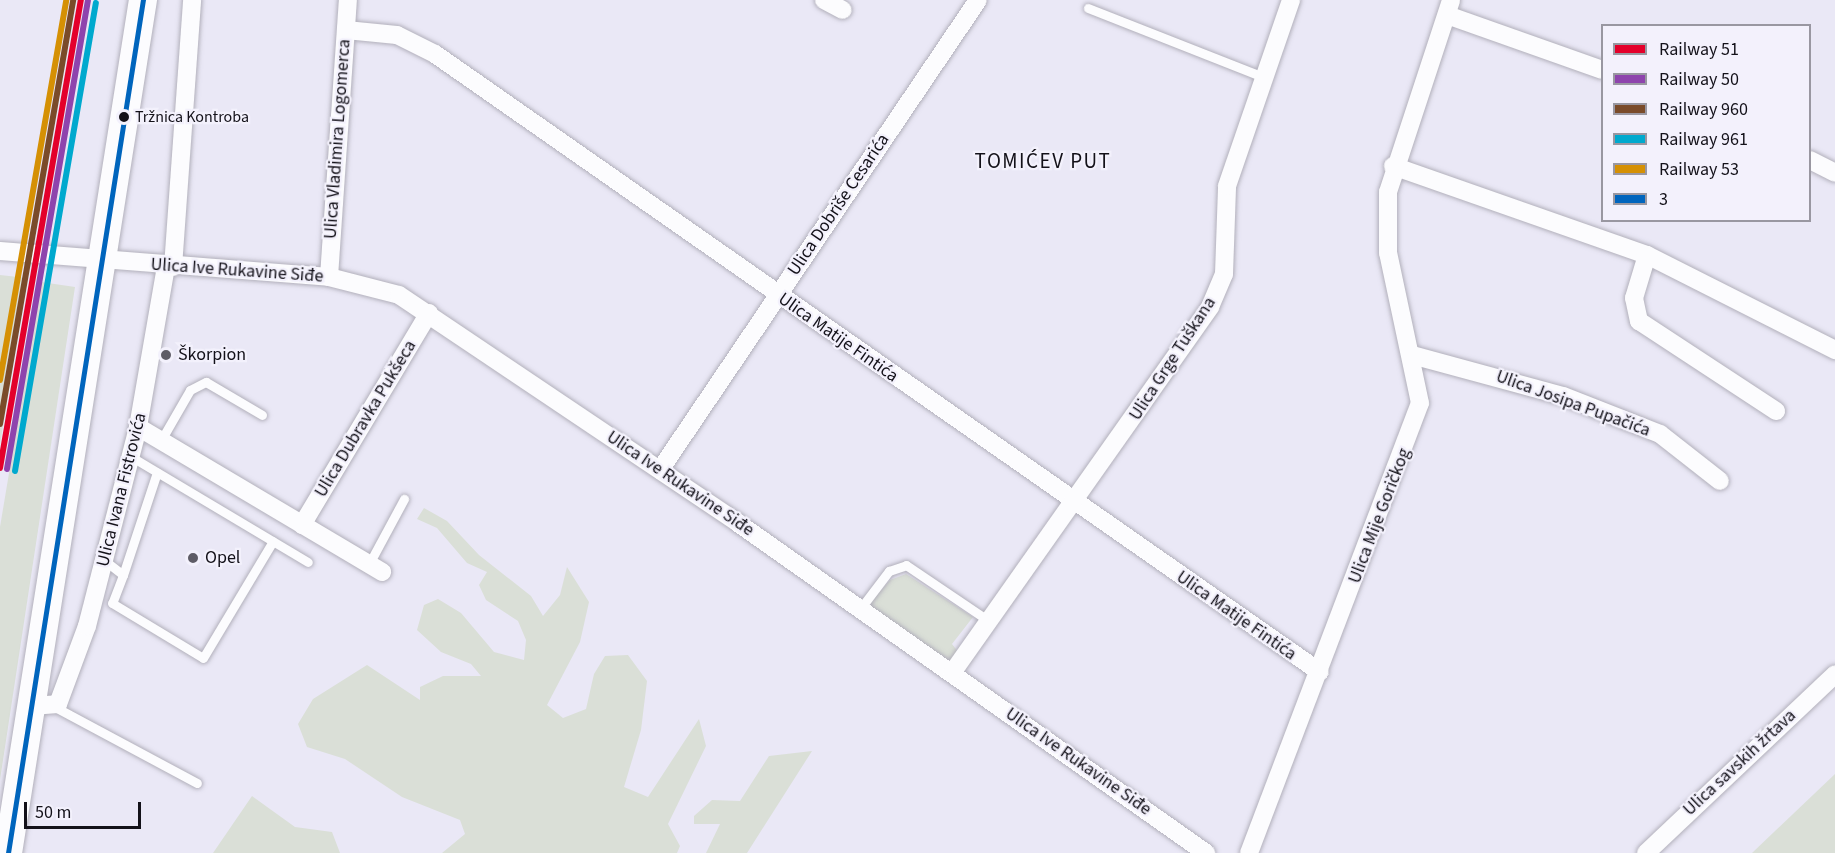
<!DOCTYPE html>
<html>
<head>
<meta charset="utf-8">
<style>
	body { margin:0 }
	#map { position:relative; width:1835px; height:853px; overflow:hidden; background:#eae8f6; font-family:"Source Sans 3",sans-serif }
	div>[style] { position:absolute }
	.green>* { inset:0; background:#dadfd7 }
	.roads { filter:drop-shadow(0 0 2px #b2b0bb) drop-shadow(0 0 2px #b2b0bb) }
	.service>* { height:9px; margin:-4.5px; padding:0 4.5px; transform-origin:4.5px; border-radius:4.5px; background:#fcfcfe }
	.minor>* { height:18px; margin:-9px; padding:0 9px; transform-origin:9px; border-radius:9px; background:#fcfcfe }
	.primary>* { height:28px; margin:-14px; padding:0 14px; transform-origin:14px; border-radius:14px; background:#fcfcfe }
	.bus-1>* { height:4.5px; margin:-2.25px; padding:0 2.25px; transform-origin:2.25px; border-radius:2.25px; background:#0065bd }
	.rail-1>* { height:6px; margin:-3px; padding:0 3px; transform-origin:3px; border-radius:3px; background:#e4002b }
	.rail-2>* { height:6px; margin:-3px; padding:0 3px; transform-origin:3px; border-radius:3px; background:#8e44ad }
	.rail-3>* { height:6px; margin:-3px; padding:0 3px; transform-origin:3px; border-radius:3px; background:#7a4b2a }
	.rail-4>* { height:6px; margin:-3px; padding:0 3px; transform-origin:3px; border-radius:3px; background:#00a9ce }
	.rail-5>* { height:6px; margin:-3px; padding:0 3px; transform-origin:3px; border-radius:3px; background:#d59004 }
	.dots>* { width:16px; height:16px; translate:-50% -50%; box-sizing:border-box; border:3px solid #f3f1fc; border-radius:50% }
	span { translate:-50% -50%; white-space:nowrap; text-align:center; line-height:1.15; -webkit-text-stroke:4.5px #f3f1fc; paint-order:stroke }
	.bus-label { font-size:16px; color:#131119 }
	.left { translate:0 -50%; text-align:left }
	.street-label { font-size:18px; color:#131119 }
	.poi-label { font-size:18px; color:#131119 }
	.quarter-label { font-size:21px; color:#131119; letter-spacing:1.5px }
	.legend { position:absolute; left:1601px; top:24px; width:210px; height:198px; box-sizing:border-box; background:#f3f1fc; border:2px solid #9997a1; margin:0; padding:8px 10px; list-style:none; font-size:18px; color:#131119 }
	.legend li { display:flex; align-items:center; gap:12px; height:30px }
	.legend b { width:30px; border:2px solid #9997a1 }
	.scale { position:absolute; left:24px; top:802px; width:117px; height:27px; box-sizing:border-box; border:3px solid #131119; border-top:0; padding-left:8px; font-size:18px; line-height:21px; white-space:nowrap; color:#131119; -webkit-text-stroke:4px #f3f1fc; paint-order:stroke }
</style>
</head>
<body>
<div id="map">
	<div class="green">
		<div style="clip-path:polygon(0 275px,27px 278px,0 444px)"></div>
		<div style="clip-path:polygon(41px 282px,75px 287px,0 780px,0 527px)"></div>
		<div style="clip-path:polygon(424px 508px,447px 521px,479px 555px,531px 596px,543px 616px,560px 595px,567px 567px,589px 602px,580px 642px,547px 705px,563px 718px,586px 709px,594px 674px,605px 656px,628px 655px,647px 681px,641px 730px,624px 787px,648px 797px,699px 719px,706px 746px,668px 824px,680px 846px,677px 853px,442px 853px,465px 834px,460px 820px,402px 797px,345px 759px,307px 747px,298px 724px,313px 699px,367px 665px,420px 700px,420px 687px,443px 676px,481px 676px,471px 664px,441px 652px,417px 630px,424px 605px,438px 599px,461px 613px,494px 652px,524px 660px,526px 640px,518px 621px,486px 600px,479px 585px,487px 572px,467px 563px,437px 528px,417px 519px)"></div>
		<div style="clip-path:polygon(906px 574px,973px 617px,952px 644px,959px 653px,950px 661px,872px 609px,870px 603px,890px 580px)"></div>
		<div style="clip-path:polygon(812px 751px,747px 853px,706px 853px,720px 824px,694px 824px,694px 816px,712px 800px,740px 801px,769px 756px)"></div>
		<div style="clip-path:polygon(1835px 774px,1835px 853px,1752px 853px)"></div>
		<div style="clip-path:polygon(252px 796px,295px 827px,332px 832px,340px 853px,213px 853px)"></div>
	</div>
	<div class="roads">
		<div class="service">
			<div style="left:1088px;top:8px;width:188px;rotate:21.5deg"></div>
			<div style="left:160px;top:442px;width:60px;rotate:-60deg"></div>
			<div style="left:190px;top:390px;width:18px;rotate:-27deg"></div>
			<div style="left:206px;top:382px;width:65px;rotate:30.5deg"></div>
			<div style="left:130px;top:456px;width:207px;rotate:30.8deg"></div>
			<div style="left:104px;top:560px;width:24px;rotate:38deg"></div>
			<div style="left:123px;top:575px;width:30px;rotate:111deg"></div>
			<div style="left:112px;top:603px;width:106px;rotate:31.1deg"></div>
			<div style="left:203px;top:658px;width:136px;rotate:-59.1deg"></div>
			<div style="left:369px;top:564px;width:74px;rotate:-61.7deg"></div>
			<div style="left:123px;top:575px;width:108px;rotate:-71.7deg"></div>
			<div style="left:860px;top:609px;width:48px;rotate:-52.7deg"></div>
			<div style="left:889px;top:571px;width:18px;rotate:-19deg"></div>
			<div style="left:906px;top:565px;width:100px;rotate:34deg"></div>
			<div style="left:55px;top:707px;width:161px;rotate:28.2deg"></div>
		</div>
		<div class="minor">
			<div style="left:824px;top:0;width:21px;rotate:28deg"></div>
			<div style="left:1447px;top:15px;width:164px;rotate:19.5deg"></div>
			<div style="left:346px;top:30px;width:51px;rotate:5.6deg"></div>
			<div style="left:397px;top:35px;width:42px;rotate:26.6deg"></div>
			<div style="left:435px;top:54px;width:1079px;rotate:34.93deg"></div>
			<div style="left:1810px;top:160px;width:28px;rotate:27deg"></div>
			<div style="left:1393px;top:166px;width:269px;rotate:19.3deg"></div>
			<div style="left:1647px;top:255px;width:211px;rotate:26.8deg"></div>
			<div style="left:0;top:251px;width:330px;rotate:4.5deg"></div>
			<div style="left:329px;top:277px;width:72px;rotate:14.4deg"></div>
			<div style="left:399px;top:295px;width:409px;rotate:33.9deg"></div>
			<div style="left:738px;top:523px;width:573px;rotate:35.19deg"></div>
			<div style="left:1647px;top:255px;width:45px;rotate:106.8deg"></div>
			<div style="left:1634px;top:298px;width:24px;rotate:78deg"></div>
			<div style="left:1639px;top:321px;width:164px;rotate:33.3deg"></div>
			<div style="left:173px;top:267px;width:268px;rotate:-85.9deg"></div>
			<div style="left:329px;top:277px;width:278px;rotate:-86.1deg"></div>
			<div style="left:1412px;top:355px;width:156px;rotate:15.2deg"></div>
			<div style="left:1563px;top:396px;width:104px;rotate:21.4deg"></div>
			<div style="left:1660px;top:434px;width:76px;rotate:38.1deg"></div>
			<div style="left:138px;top:427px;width:284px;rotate:30.7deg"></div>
			<div style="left:660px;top:470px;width:567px;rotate:-55.92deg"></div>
			<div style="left:302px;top:525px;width:247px;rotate:-59.1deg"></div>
			<div style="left:952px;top:673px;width:448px;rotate:-54.8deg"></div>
			<div style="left:1210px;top:307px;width:36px;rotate:-67deg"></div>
			<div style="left:1224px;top:274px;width:88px;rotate:-88deg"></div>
			<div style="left:1227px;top:186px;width:197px;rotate:-71deg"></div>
			<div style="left:31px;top:706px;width:27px;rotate:-4deg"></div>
			<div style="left:58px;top:704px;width:83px;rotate:-69.6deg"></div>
			<div style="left:87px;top:626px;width:205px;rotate:-75.6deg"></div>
			<div style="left:138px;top:427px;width:162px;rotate:-80.1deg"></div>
			<div style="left:1249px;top:853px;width:481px;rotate:-69.2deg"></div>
			<div style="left:1420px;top:403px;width:153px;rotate:-102deg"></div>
			<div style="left:1388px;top:253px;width:61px;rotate:-90deg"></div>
			<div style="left:1388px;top:192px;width:202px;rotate:-71.8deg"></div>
			<div style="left:1646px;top:853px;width:260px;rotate:-43.4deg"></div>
		</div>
		<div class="primary">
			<div style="left:8px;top:853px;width:864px;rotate:-81.01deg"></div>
		</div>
	</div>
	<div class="bus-1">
		<div style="left:8px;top:853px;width:864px;rotate:-81.01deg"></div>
	</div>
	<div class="rail-1">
		<div style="left:0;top:468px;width:475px;rotate:-80.2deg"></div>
	</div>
	<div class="rail-2">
		<div style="left:7px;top:469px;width:475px;rotate:-80.2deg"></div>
	</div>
	<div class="rail-3">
		<div style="left:0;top:424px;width:430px;rotate:-80.2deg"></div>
	</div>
	<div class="rail-4">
		<div style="left:15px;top:471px;width:475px;rotate:-80.2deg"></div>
	</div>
	<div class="rail-5">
		<div style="left:0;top:380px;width:386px;rotate:-80.1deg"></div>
	</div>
	<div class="dots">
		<div style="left:124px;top:117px;background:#131119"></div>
		<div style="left:166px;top:355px;background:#5e5c66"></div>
		<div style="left:193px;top:558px;background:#5e5c66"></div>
	</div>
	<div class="bus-label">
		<span class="left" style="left:135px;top:117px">Tržnica Kontroba</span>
	</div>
	<div class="street-label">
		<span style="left:338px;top:139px;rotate:-86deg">Ulica Vladimira Logomerca</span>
		<span style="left:839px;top:205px;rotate:-56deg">Ulica Dobriše Cesarića</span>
		<span style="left:237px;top:271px;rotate:4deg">Ulica Ive Rukavine Siđe</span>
		<span style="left:838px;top:338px;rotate:35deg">Ulica Matije Fintića</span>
		<span style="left:1173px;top:359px;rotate:-57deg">Ulica Grge Tuškana</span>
		<span style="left:1573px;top:404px;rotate:20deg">Ulica Josipa Pupačića</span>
		<span style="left:366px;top:419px;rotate:-59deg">Ulica Dubravka Pukšeca</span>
		<span style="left:680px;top:484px;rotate:34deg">Ulica Ive Rukavine Siđe</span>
		<span style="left:122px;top:490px;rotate:-76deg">Ulica Ivana Fistrovića</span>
		<span style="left:1380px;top:516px;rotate:-69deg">Ulica Mije Goričkog</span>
		<span style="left:1236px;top:616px;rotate:35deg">Ulica Matije Fintića</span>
		<span style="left:1078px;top:762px;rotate:35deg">Ulica Ive Rukavine Siđe</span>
		<span style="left:1740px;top:763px;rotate:-43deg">Ulica savskih žrtava</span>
	</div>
	<div class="poi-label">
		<span class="left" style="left:178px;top:355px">Škorpion</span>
		<span class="left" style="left:205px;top:558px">Opel</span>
	</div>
	<div class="quarter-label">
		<span style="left:1043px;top:161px">TOMIĆEV PUT</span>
	</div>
	<ul class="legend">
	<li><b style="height:8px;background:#e4002b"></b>Railway 51</li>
	<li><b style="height:8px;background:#8e44ad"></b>Railway 50</li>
	<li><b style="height:8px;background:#7a4b2a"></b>Railway 960</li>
	<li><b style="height:8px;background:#00a9ce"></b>Railway 961</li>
	<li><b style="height:8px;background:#d59004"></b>Railway 53</li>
	<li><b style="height:8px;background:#0065bd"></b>3</li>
	</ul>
	<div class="scale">50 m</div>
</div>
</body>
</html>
